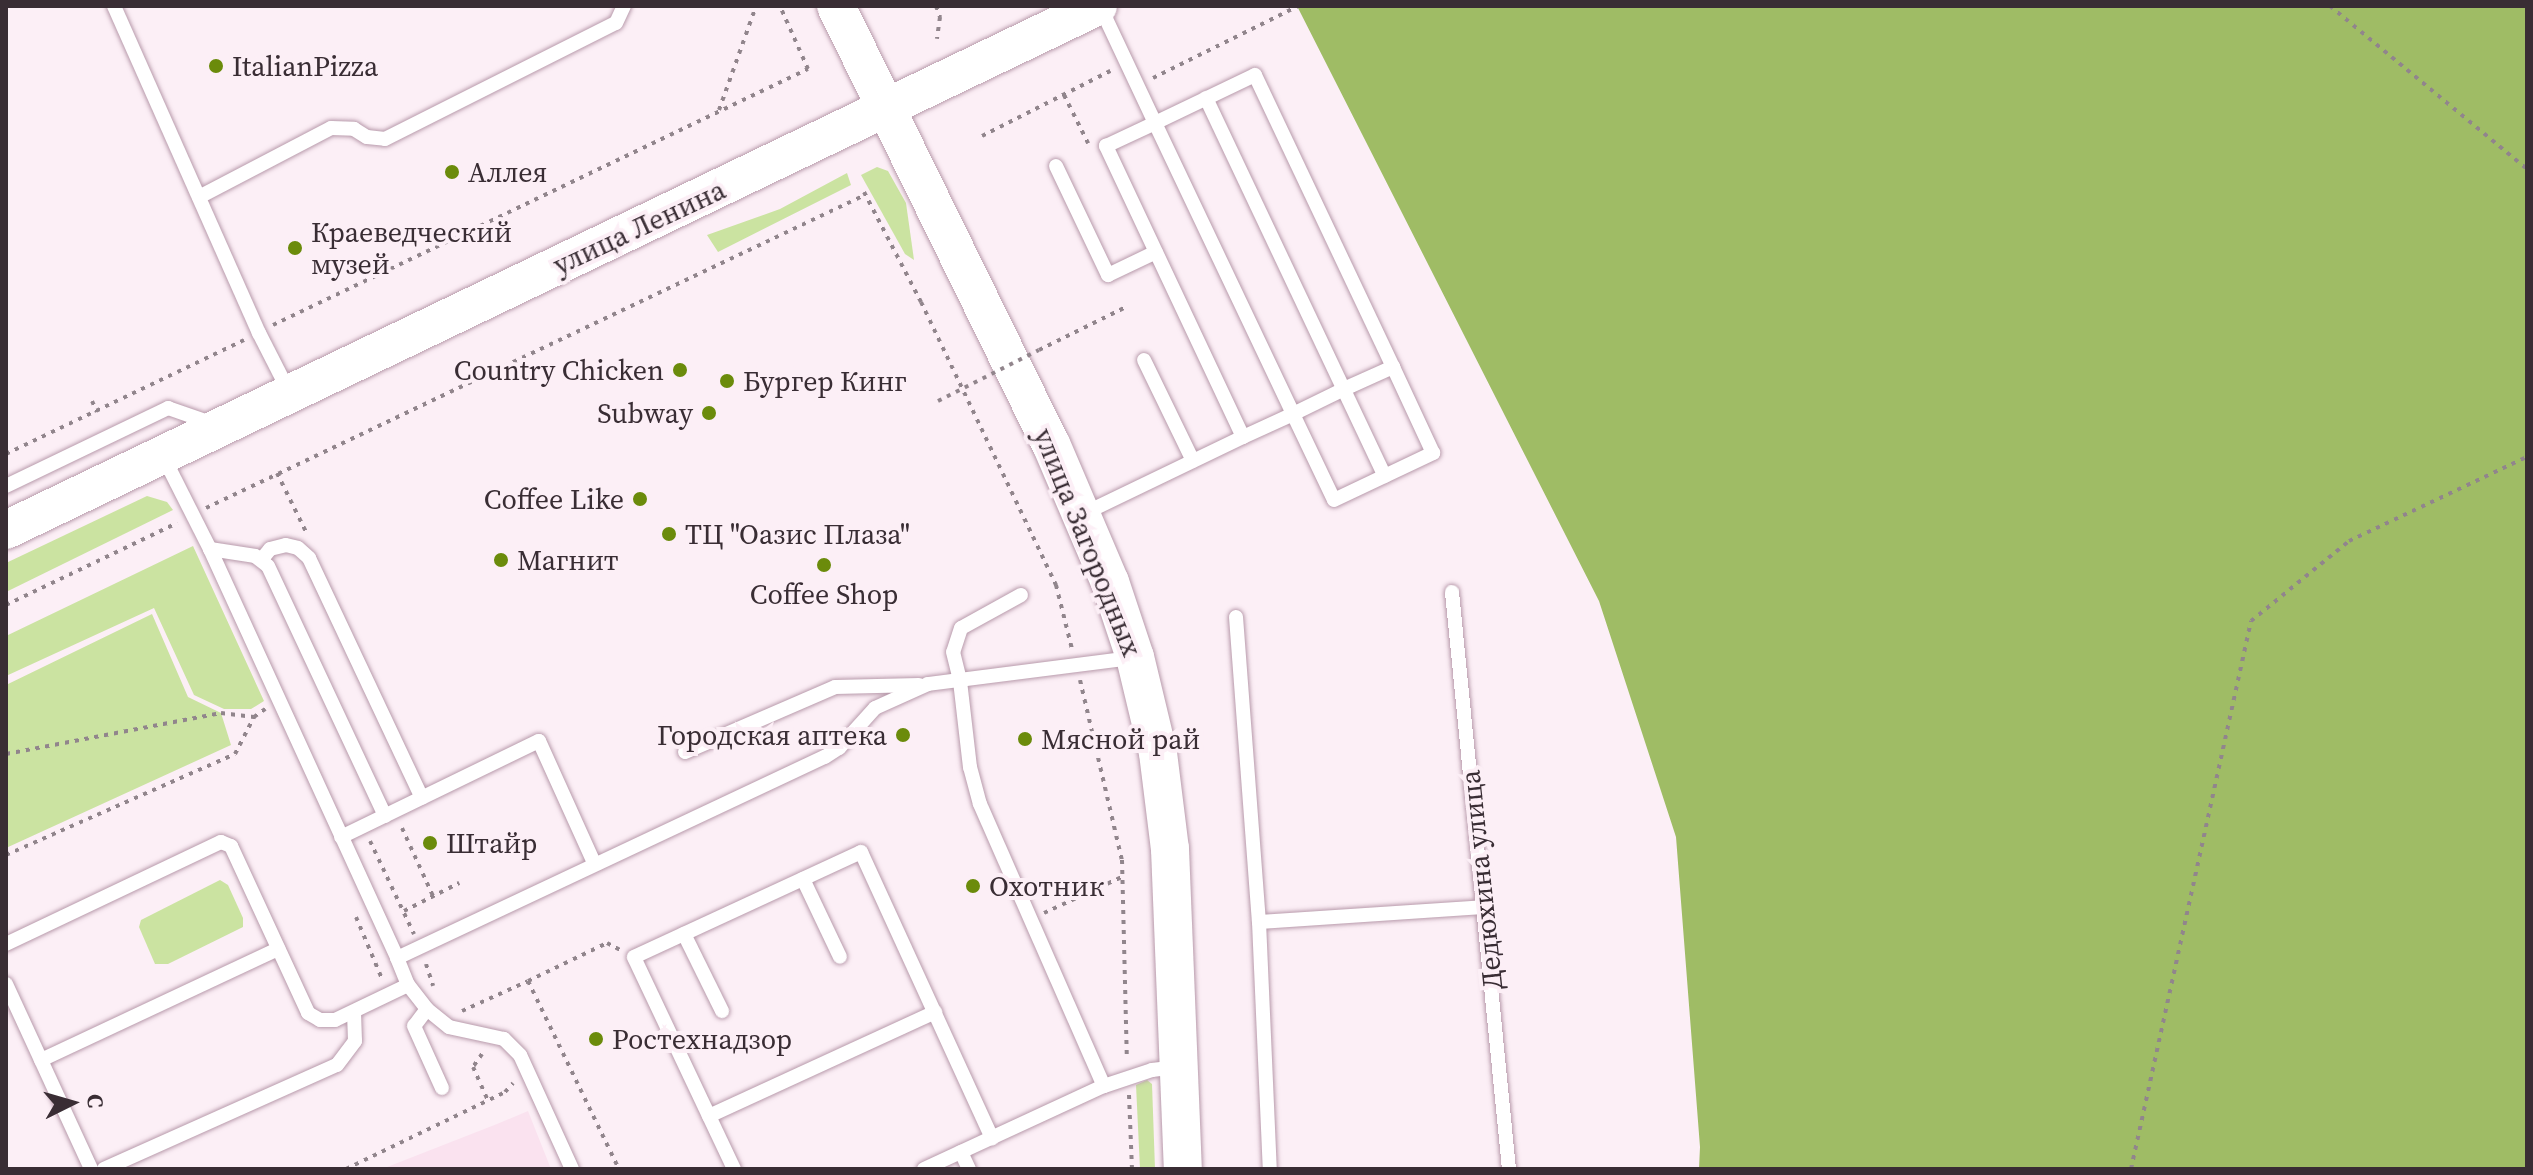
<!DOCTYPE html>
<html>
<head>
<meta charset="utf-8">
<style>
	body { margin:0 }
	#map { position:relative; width:2533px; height:1175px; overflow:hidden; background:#fceff6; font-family:"Source Serif 4",serif }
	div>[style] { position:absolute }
	.built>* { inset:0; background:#fae2ef }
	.green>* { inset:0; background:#cbe3a1 }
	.forest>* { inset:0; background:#9fbc65 }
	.path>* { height:4px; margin-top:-2px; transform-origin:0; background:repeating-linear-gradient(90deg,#91858c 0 4px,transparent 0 10px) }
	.roads { filter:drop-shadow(0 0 2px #b89aab) drop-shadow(0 0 2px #b89aab) }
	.lane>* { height:14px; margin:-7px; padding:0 7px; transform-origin:7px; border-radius:7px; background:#fff }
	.secondary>* { height:38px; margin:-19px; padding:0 19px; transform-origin:19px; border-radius:19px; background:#fff }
	.path-bridge>* { height:4px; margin-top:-2px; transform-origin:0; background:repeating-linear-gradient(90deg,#91858c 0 4px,transparent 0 10px) }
	.dots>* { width:22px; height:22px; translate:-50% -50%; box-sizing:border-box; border:4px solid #fceff6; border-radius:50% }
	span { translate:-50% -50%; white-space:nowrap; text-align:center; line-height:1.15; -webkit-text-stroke:8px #fceff6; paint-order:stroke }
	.poi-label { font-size:28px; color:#392d34 }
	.left { translate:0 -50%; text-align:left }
	.right { translate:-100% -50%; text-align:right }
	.street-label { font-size:28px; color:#392d34 }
	.frame { position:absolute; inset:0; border:8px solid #392d34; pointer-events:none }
	.north { position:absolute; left:32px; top:1063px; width:80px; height:80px; -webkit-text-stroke:6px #fceff6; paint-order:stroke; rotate:85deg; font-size:22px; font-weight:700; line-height:32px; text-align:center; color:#392d34 }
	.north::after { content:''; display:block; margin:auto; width:28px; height:36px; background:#392d34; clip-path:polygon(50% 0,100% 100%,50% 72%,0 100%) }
</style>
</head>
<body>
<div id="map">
	<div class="built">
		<div style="clip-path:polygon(528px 1111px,551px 1169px,382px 1169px,497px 1124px)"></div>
	</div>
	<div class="green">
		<div style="clip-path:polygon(877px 167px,888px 171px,906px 203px,914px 260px,905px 254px,861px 175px)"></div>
		<div style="clip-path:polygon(847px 173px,851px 185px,718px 252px,707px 235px,780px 209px)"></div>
		<div style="clip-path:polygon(147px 496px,167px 502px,173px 510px,6px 592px,6px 563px)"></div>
		<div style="clip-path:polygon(193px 546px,264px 701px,251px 709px,224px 709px,194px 695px,154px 608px,6px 676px,6px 636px)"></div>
		<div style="clip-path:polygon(152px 614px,188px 697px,221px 713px,231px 745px,6px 848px,6px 685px)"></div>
		<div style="clip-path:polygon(220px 880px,228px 885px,243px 918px,243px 927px,168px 964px,155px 964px,139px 927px,141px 920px)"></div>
		<div style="clip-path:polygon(1147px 1080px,1152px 1084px,1155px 1169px,1140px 1169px,1136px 1085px)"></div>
	</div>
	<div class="forest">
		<div style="clip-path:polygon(1297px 6px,2527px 6px,2527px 1169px,1699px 1169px,1700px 1147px,1676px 837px,1599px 601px)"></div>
	</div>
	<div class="path">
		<div style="left:936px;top:6px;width:12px;rotate:70deg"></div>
		<div style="left:940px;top:17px;width:22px;rotate:98deg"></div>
		<div style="left:2330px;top:6px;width:256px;rotate:39.6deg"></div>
		<div style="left:1153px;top:78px;width:162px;rotate:-26.4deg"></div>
		<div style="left:1064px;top:95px;width:54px;rotate:63.4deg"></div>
		<div style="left:719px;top:110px;width:110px;rotate:-70.4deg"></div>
		<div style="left:982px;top:136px;width:144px;rotate:-26.9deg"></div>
		<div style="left:864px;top:192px;width:124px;rotate:62.6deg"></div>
		<div style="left:921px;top:302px;width:314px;rotate:64.5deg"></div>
		<div style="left:1056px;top:585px;width:66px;rotate:76deg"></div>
		<div style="left:273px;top:325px;width:593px;rotate:-25.57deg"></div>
		<div style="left:808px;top:69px;width:69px;rotate:-114deg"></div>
		<div style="left:1039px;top:350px;width:95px;rotate:-26.3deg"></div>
		<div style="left:92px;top:401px;width:12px;rotate:66deg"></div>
		<div style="left:6px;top:454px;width:264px;rotate:-25.6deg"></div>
		<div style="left:277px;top:473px;width:66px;rotate:63.8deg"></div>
		<div style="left:206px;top:508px;width:730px;rotate:-25.41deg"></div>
		<div style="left:6px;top:605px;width:190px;rotate:-25.6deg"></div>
		<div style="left:1080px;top:680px;width:185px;rotate:76.9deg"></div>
		<div style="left:1122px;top:860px;width:199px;rotate:88.6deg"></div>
		<div style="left:6px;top:754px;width:219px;rotate:-10.8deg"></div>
		<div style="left:221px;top:713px;width:33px;rotate:7deg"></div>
		<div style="left:402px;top:828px;width:75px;rotate:65.5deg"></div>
		<div style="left:370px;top:841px;width:103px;rotate:64.7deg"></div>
		<div style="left:6px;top:855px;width:250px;rotate:-23.8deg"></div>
		<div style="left:235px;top:754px;width:42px;rotate:-62.8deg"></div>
		<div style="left:254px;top:717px;width:14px;rotate:-36deg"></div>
		<div style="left:404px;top:911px;width:62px;rotate:-27deg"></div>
		<div style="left:1044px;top:913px;width:86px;rotate:-24.8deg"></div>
		<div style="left:356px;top:917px;width:67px;rotate:67.2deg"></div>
		<div style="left:426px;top:964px;width:23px;rotate:72deg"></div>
		<div style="left:528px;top:981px;width:88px;rotate:-25.7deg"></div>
		<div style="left:607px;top:943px;width:15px;rotate:28deg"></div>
		<div style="left:462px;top:1011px;width:72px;rotate:-24.4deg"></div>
		<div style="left:528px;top:981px;width:209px;rotate:64.2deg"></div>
		<div style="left:482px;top:1054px;width:16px;rotate:125deg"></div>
		<div style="left:473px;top:1067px;width:35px;rotate:66deg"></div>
		<div style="left:1129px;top:1095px;width:74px;rotate:87.7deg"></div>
		<div style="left:346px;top:1169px;width:177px;rotate:-25.8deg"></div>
		<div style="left:505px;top:1092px;width:12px;rotate:-48deg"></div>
		<div style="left:2131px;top:1169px;width:561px;rotate:-77.65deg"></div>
		<div style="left:2251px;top:621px;width:127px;rotate:-39.2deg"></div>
		<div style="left:2349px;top:541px;width:197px;rotate:-25.3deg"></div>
	</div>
	<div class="roads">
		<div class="lane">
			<div style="left:114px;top:6px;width:358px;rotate:66.1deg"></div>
			<div style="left:259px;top:333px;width:66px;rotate:63deg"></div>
			<div style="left:1206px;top:98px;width:418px;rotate:64.7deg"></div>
			<div style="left:1056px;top:166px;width:121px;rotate:64.5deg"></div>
			<div style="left:1108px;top:275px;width:53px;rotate:-25.6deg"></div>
			<div style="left:199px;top:197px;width:149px;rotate:-27.6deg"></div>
			<div style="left:331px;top:128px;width:23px;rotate:2deg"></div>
			<div style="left:354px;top:129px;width:15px;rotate:32deg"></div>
			<div style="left:367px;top:137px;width:18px;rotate:6deg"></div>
			<div style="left:385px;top:139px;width:258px;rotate:-26.7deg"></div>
			<div style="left:616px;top:23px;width:19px;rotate:-65deg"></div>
			<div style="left:1144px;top:360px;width:112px;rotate:64.1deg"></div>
			<div style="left:1243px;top:437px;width:55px;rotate:-24.7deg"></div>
			<div style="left:1293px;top:414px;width:57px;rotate:-26.1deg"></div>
			<div style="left:1344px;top:389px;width:54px;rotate:-24.2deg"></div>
			<div style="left:1393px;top:367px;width:323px;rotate:-115.3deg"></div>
			<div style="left:1255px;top:75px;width:111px;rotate:154.4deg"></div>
			<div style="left:1155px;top:123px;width:322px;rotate:64.6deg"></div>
			<div style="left:1293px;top:414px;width:95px;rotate:64.5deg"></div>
			<div style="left:1334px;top:500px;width:110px;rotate:-25.4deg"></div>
			<div style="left:1433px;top:453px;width:95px;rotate:-114.9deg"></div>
			<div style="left:163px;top:456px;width:104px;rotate:63.2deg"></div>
			<div style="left:210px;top:549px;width:450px;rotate:65.4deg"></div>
			<div style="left:6px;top:486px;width:180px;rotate:-25.7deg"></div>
			<div style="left:168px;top:408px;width:49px;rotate:19.2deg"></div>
			<div style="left:1083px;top:514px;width:178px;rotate:-25.7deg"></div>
			<div style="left:1243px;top:437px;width:322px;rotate:-115.2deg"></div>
			<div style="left:1106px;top:146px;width:54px;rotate:-25.1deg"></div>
			<div style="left:1155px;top:123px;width:129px;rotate:-115.2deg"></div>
			<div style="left:210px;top:549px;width:46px;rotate:8.8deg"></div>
			<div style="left:255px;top:556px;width:16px;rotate:38deg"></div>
			<div style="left:268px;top:566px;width:276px;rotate:64.9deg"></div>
			<div style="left:262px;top:559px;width:13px;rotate:-51deg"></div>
			<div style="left:270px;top:549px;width:16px;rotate:-14deg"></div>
			<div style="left:286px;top:545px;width:12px;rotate:14deg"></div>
			<div style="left:298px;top:548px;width:15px;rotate:42deg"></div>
			<div style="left:309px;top:558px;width:265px;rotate:64.8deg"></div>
			<div style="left:1452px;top:592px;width:580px;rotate:84.36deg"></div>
			<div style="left:1021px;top:595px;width:68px;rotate:151.2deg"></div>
			<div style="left:961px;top:628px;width:25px;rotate:108deg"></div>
			<div style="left:953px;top:652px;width:30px;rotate:76deg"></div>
			<div style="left:960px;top:681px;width:87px;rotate:83.4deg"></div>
			<div style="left:970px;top:767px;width:38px;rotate:75deg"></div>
			<div style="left:980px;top:804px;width:308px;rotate:66.3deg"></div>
			<div style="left:1236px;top:617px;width:306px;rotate:85.7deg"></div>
			<div style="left:1259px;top:922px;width:247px;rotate:87.5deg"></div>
			<div style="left:685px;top:752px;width:163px;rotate:-23.4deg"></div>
			<div style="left:835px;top:687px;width:84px;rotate:-1.4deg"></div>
			<div style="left:341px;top:837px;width:220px;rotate:-25.9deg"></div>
			<div style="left:539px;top:741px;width:134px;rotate:65.7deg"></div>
			<div style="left:803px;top:879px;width:86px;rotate:64.6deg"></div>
			<div style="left:1259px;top:922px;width:225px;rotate:-3.8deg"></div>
			<div style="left:684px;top:934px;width:86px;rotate:63.7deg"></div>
			<div style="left:6px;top:944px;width:238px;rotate:-25.4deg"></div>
			<div style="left:221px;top:842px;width:11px;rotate:22deg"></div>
			<div style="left:231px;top:846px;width:184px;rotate:65.2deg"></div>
			<div style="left:308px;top:1013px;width:14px;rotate:30deg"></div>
			<div style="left:320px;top:1020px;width:15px"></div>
			<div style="left:335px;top:1020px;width:81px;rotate:-25.6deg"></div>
			<div style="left:6px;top:984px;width:204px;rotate:65.3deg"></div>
			<div style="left:427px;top:1009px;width:21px;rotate:127deg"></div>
			<div style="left:414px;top:1026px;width:68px;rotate:65.7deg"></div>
			<div style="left:41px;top:1060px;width:262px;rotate:-25.1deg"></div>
			<div style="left:709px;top:1116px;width:249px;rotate:-24.7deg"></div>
			<div style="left:961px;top:1152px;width:19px;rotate:65deg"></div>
			<div style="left:104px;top:1169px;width:255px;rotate:-24.1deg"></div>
			<div style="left:337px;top:1065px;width:30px;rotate:-53deg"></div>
			<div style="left:355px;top:1041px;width:27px;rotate:-92deg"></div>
			<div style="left:572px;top:1169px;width:125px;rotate:-114.5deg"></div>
			<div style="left:520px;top:1055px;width:23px;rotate:-135deg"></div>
			<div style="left:504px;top:1039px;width:56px;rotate:-167.7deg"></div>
			<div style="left:449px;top:1027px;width:28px;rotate:-141deg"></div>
			<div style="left:427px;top:1009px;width:31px;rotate:-128deg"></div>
			<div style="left:408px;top:985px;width:29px;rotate:-112deg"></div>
			<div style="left:397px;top:958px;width:473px;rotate:-25.2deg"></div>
			<div style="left:825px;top:757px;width:17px;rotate:-33deg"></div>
			<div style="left:839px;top:748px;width:54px;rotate:-48deg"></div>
			<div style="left:875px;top:708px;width:58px;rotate:-24.4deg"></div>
			<div style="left:928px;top:684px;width:206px;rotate:-7.3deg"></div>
			<div style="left:734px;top:1169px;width:234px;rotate:-115.3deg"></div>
			<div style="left:634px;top:957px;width:250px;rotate:-24.8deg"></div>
			<div style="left:861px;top:852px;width:315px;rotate:65.4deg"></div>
			<div style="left:924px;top:1169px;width:198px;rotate:-24.8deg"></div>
			<div style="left:1104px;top:1086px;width:51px;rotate:-18.4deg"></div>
			<div style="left:1152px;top:1070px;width:26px;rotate:-7deg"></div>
		</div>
		<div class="secondary">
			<div style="left:836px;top:6px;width:488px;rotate:63.9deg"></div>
			<div style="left:1051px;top:444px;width:150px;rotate:66.9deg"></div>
			<div style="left:1110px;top:582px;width:79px;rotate:71.6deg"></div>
			<div style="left:1135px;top:657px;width:99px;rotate:76.5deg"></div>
			<div style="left:1158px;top:753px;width:97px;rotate:82.9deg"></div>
			<div style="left:1170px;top:849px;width:320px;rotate:87.7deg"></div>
			<div style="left:6px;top:530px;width:1211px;rotate:-25.63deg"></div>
		</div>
	</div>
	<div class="path-bridge">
		<div style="left:938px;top:401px;width:113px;rotate:-26.8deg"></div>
	</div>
	<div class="dots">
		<div style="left:216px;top:66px;background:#6b8b0b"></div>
		<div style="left:452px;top:172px;background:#6b8b0b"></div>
		<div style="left:295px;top:248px;background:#6b8b0b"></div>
		<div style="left:680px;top:370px;background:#6b8b0b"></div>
		<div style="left:727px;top:381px;background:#6b8b0b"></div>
		<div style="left:709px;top:413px;background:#6b8b0b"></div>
		<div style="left:640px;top:499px;background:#6b8b0b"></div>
		<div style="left:669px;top:534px;background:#6b8b0b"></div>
		<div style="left:501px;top:560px;background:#6b8b0b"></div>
		<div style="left:824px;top:565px;background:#6b8b0b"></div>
		<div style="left:903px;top:735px;background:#6b8b0b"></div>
		<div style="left:1025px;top:739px;background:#6b8b0b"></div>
		<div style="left:430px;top:843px;background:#6b8b0b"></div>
		<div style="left:973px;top:886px;background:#6b8b0b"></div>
		<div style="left:596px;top:1039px;background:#6b8b0b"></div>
	</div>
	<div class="poi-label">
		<span class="left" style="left:232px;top:66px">ItalianPizza</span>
		<span class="left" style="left:468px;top:172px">Аллея</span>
		<span class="left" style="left:311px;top:248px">Краеведческий<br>музей</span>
		<span class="right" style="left:664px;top:370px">Country Chicken</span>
		<span class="left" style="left:743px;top:381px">Бургер Кинг</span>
		<span class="right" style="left:693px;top:413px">Subway</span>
		<span class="right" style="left:624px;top:499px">Coffee Like</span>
		<span class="left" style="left:685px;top:534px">ТЦ "Оазис Плаза"</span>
		<span class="left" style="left:517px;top:560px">Магнит</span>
		<span style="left:824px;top:594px">Coffee Shop</span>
		<span class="right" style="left:887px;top:735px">Городская аптека</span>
		<span class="left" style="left:1041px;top:739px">Мясной рай</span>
		<span class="left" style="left:446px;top:843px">Штайр</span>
		<span class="left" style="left:989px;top:886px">Охотник</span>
		<span class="left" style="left:612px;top:1039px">Ростехнадзор</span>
	</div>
	<div class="street-label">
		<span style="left:639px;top:227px;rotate:-25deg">улица Ленина</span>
		<span style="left:1088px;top:542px;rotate:68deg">улица Загородных</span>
		<span style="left:1481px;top:880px;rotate:-96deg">Дедюхина улица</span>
	</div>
	<div class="frame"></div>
	<div class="north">С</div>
</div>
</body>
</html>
